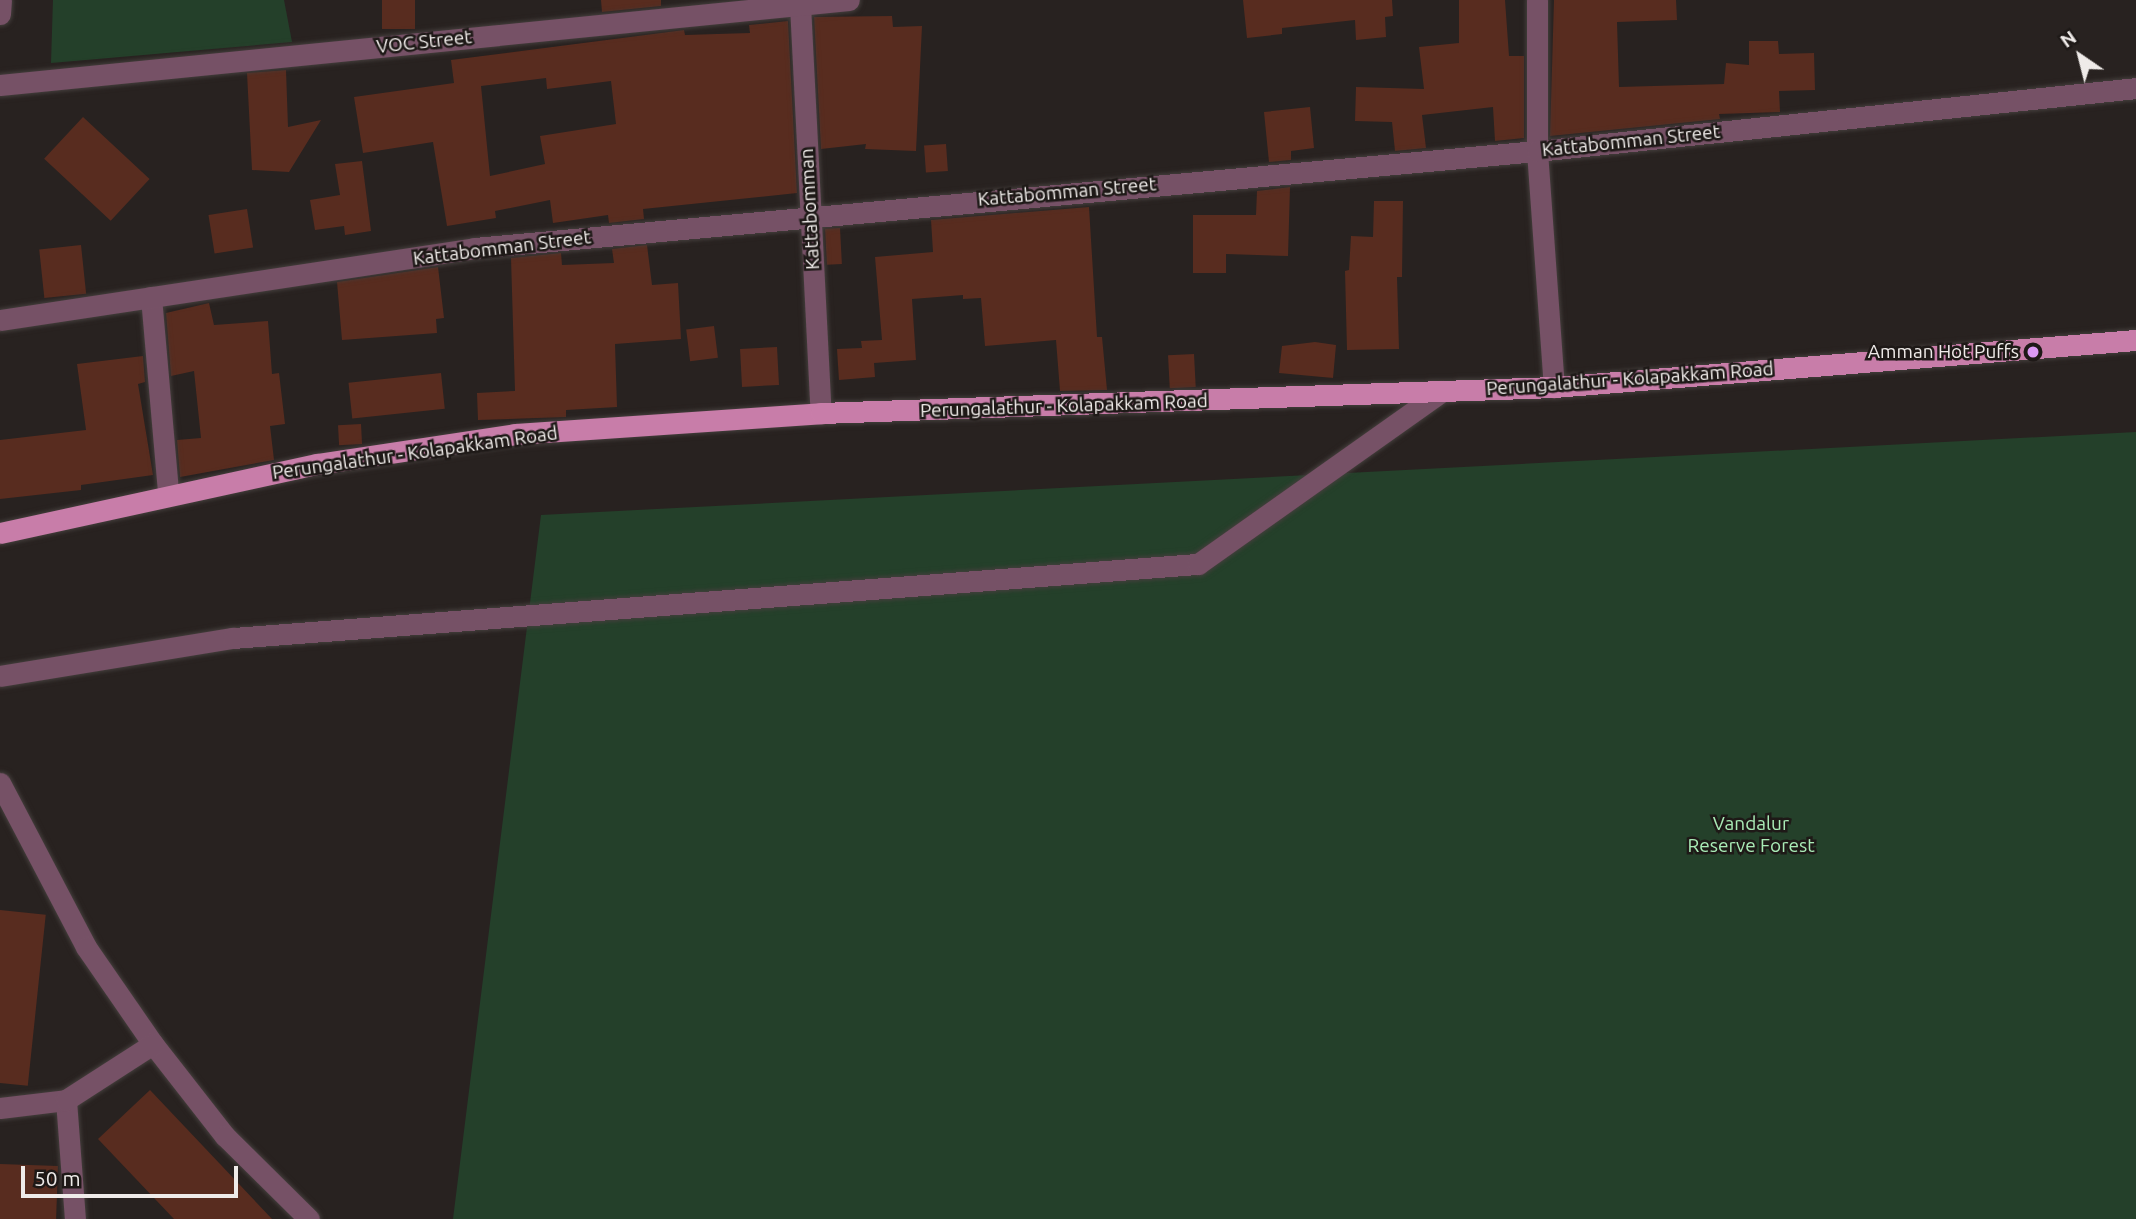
<!DOCTYPE html>
<html>
<head>
<meta charset="utf-8">
<style>
	body { margin:0 }
	#map { position:relative; width:2136px; height:1219px; overflow:hidden; background:#282220; font-family:Ubuntu,sans-serif }
	div>[style] { position:absolute }
	.green>* { inset:0; background:#24402a }
	.building>* { inset:0; background:#582c1f; transform-origin:0 0 }
	.roads { filter:drop-shadow(0 0 2px #443e3c) drop-shadow(0 0 2px #443e3c) }
	.minor>* { height:21px; margin:-10.5px; padding:0 10.5px; transform-origin:10.5px; border-radius:10.5px; background:#765166 }
	.major>* { height:21px; margin:-10.5px; padding:0 10.5px; transform-origin:10.5px; border-radius:10.5px; background:#c87da9 }
	.dots>* { width:19px; height:19px; translate:-50% -50%; box-sizing:border-box; border:4px solid #1e1917; border-radius:50% }
	span { translate:-50% -50%; white-space:nowrap; text-align:center; line-height:1.15; -webkit-text-stroke:5px #1e1917; paint-order:stroke }
	.street-label { font-size:19px; color:#efebe9 }
	.poi-label { font-size:19px; color:#efebe9 }
	.right { translate:-100% -50%; text-align:right }
	.park-label { font-size:19px; color:#a9ebb6 }
	.north { position:absolute; left:2045px; top:21px; width:70px; height:70px; -webkit-text-stroke:5px #1e1917; paint-order:stroke; rotate:325deg; font-size:19px; font-weight:700; line-height:28px; text-align:center; color:#efebe9 }
	.north::after { content:''; display:block; margin:auto; width:24px; height:32px; background:#efebe9; clip-path:polygon(50% 0,100% 100%,50% 72%,0 100%) }
	.scale { position:absolute; left:21px; top:1166px; width:217px; height:32px; box-sizing:border-box; border:4px solid #efebe9; border-top:0; padding-left:9px; font-size:21px; line-height:24px; white-space:nowrap; color:#efebe9; -webkit-text-stroke:5px #1e1917; paint-order:stroke }
</style>
</head>
<body>
<div id="map">
	<div class="green">
		<div style="clip-path:polygon(53px 0,284px 0,292px 42px,51px 63px)"></div>
		<div style="clip-path:polygon(2136px 432px,2136px 1219px,453px 1219px,541px 515px)"></div>
	</div>
	<div class="building">
		<div style="left:382px;top:0;width:33px;height:29px"></div>
		<div style="clip-path:polygon(601px 0,661px 0,661px 6px,602px 12px)"></div>
		<div style="clip-path:polygon(1243px 0,1392px 0,1393px 16px,1385px 17px,1386px 37px,1356px 40px,1355px 20px,1282px 28px,1282px 34px,1247px 38px)"></div>
		<div style="clip-path:polygon(1459px 0,1505px 0,1509px 56px,1524px 56px,1524px 138px,1495px 141px,1493px 107px,1422px 115px,1426px 148px,1395px 151px,1392px 122px,1355px 121px,1356px 87px,1424px 89px,1419px 47px,1459px 43px)"></div>
		<div style="clip-path:polygon(1554px 0,1676px 0,1677px 20px,1617px 22px,1619px 87px,1724px 84px,1726px 63px,1749px 65px,1749px 41px,1778px 41px,1779px 54px,1814px 53px,1815px 90px,1779px 91px,1780px 112px,1719px 114px,1720px 119px,1550px 136px)"></div>
		<div style="clip-path:polygon(892px 16px,893px 27px,922px 26px,916px 151px,865px 149px,866px 144px,821px 149px,814px 17px)"></div>
		<div style="clip-path:polygon(evenodd,788px 21px,797px 193px,643px 209px,644px 219px,609px 223px,608px 215px,553px 223px,550px 200px,495px 211px,496px 218px,447px 226px,433px 142px,363px 153px,354px 97px,454px 83px,451px 60px,684px 30px,685px 35px,750px 33px,749px 25px,788px 21px,546px 78px,547px 89px,611px 81px,616px 124px,540px 136px,545px 164px,490px 176px,481px 86px,546px 78px)"></div>
		<div style="clip-path:polygon(286px 70px,288px 127px,321px 120px,289px 172px,252px 170px,247px 73px)"></div>
		<div style="clip-path:polygon(1310px 107px,1314px 148px,1291px 151px,1291px 160px,1269px 162px,1264px 112px)"></div>
		<div style="left:83px;top:117px;width:91px;height:57px;rotate:43deg"></div>
		<div style="left:946px;top:144px;width:27px;height:22px;rotate:86deg"></div>
		<div style="clip-path:polygon(362px 161px,371px 231px,345px 235px,344px 226px,315px 230px,310px 200px,340px 195px,335px 164px)"></div>
		<div style="clip-path:polygon(1290px 187px,1288px 256px,1226px 254px,1226px 273px,1193px 273px,1193px 215px,1256px 215px,1257px 191px)"></div>
		<div style="clip-path:polygon(1374px 201px,1403px 201px,1402px 277px,1397px 277px,1399px 349px,1347px 350px,1345px 271px,1349px 270px,1351px 236px,1373px 237px)"></div>
		<div style="clip-path:polygon(1089px 207px,1097px 337px,1102px 337px,1107px 390px,1060px 391px,1056px 340px,985px 346px,981px 298px,963px 299px,963px 295px,912px 299px,916px 360px,874px 363px,875px 377px,839px 380px,837px 349px,862px 348px,861px 341px,882px 340px,875px 257px,933px 252px,931px 220px)"></div>
		<div style="left:247px;top:209px;width:39px;height:39px;rotate:81deg"></div>
		<div style="left:840px;top:228px;width:36px;height:15px;rotate:87deg"></div>
		<div style="left:81px;top:245px;width:49px;height:42px;rotate:84deg"></div>
		<div style="clip-path:polygon(647px 245px,652px 285px,678px 283px,681px 339px,615px 344px,617px 407px,566px 410px,566px 417px,478px 420px,477px 393px,515px 391px,511px 258px,561px 253px,562px 265px,614px 263px,612px 249px)"></div>
		<div style="clip-path:polygon(438px 267px,444px 318px,436px 319px,437px 333px,342px 340px,337px 282px)"></div>
		<div style="clip-path:polygon(209px 303px,214px 325px,268px 321px,272px 374px,279px 373px,285px 424px,270px 426px,274px 460px,180px 477px,177px 440px,201px 438px,194px 371px,171px 376px,166px 313px)"></div>
		<div style="left:714px;top:326px;width:32px;height:28px;rotate:83deg"></div>
		<div style="clip-path:polygon(1315px 342px,1336px 345px,1333px 378px,1279px 373px,1282px 346px)"></div>
		<div style="left:777px;top:347px;width:38px;height:37px;rotate:87deg"></div>
		<div style="left:1194px;top:354px;width:33px;height:26px;rotate:87deg"></div>
		<div style="clip-path:polygon(143px 356px,145px 382px,138px 384px,153px 475px,81px 485px,81px 490px,0 499px,0 440px,86px 430px,77px 364px)"></div>
		<div style="left:441px;top:373px;width:36px;height:93px;rotate:84deg"></div>
		<div style="left:361px;top:424px;width:20px;height:23px;rotate:87deg"></div>
		<div style="left:0;top:910px;width:46px;height:172px;rotate:6deg"></div>
		<div style="clip-path:polygon(150px 1090px,272px 1219px,174px 1219px,98px 1139px)"></div>
		<div style="left:0;top:1164px;width:58px;height:55px;rotate:2deg"></div>
	</div>
	<div class="roads">
		<div class="minor">
			<div style="left:1537px;top:0;width:151px;rotate:90deg"></div>
			<div style="left:1537px;top:151px;width:237px;rotate:85.9deg"></div>
			<div style="left:800px;top:5px;width:409px;rotate:87.1deg"></div>
			<div style="left:0;top:14px;width:14px;rotate:-86deg"></div>
			<div style="left:0;top:85px;width:853px;rotate:-5.72deg"></div>
			<div style="left:151px;top:297px;width:197px;rotate:85deg"></div>
			<div style="left:0;top:320px;width:480px;rotate:-8.6deg"></div>
			<div style="left:475px;top:248px;width:1066px;rotate:-5.22deg"></div>
			<div style="left:1537px;top:151px;width:602px;rotate:-6deg"></div>
			<div style="left:0;top:676px;width:236px;rotate:-9.3deg"></div>
			<div style="left:233px;top:638px;width:968px;rotate:-4.39deg"></div>
			<div style="left:1198px;top:564px;width:299px;rotate:-35.3deg"></div>
			<div style="left:0;top:783px;width:185px;rotate:62.3deg"></div>
			<div style="left:86px;top:947px;width:118px;rotate:55.4deg"></div>
			<div style="left:153px;top:1044px;width:117px;rotate:52deg"></div>
			<div style="left:225px;top:1136px;width:118px;rotate:44.7deg"></div>
			<div style="left:66px;top:1100px;width:119px;rotate:85.7deg"></div>
			<div style="left:0;top:1108px;width:66px;rotate:-6.9deg"></div>
			<div style="left:66px;top:1100px;width:103px;rotate:-32.8deg"></div>
		</div>
		<div class="major">
			<div style="left:0;top:533px;width:324px;rotate:-12.3deg"></div>
			<div style="left:317px;top:464px;width:200px;rotate:-8.6deg"></div>
			<div style="left:515px;top:434px;width:307px;rotate:-3.9deg"></div>
			<div style="left:821px;top:413px;width:733px;rotate:-2.03deg"></div>
			<div style="left:1554px;top:387px;width:584px;rotate:-4.62deg"></div>
		</div>
	</div>
	<div class="dots">
		<div style="left:2033px;top:352px;background:#dc99f4"></div>
	</div>
	<div class="street-label">
		<span style="left:424px;top:42px;rotate:-6deg">VOC Street</span>
		<span style="left:1631px;top:141px;rotate:-6deg">Kattabomman Street</span>
		<span style="left:1067px;top:192px;rotate:-5deg">Kattabomman Street</span>
		<span style="left:810px;top:209px;rotate:-93deg">Kattabomman</span>
		<span style="left:502px;top:248px;rotate:-7deg">Kattabomman Street</span>
		<span style="left:1630px;top:379px;rotate:-4deg">Perungalathur - Kolapakkam Road</span>
		<span style="left:1064px;top:406px;rotate:-2deg">Perungalathur - Kolapakkam Road</span>
		<span style="left:415px;top:453px;rotate:-8deg">Perungalathur - Kolapakkam Road</span>
	</div>
	<div class="poi-label">
		<span class="right" style="left:2019px;top:352px">Amman Hot Puffs</span>
	</div>
	<div class="park-label">
		<span style="left:1751px;top:835px">Vandalur<br>Reserve Forest</span>
	</div>
	<div class="north">N</div>
	<div class="scale">50 m</div>
</div>
</body>
</html>
